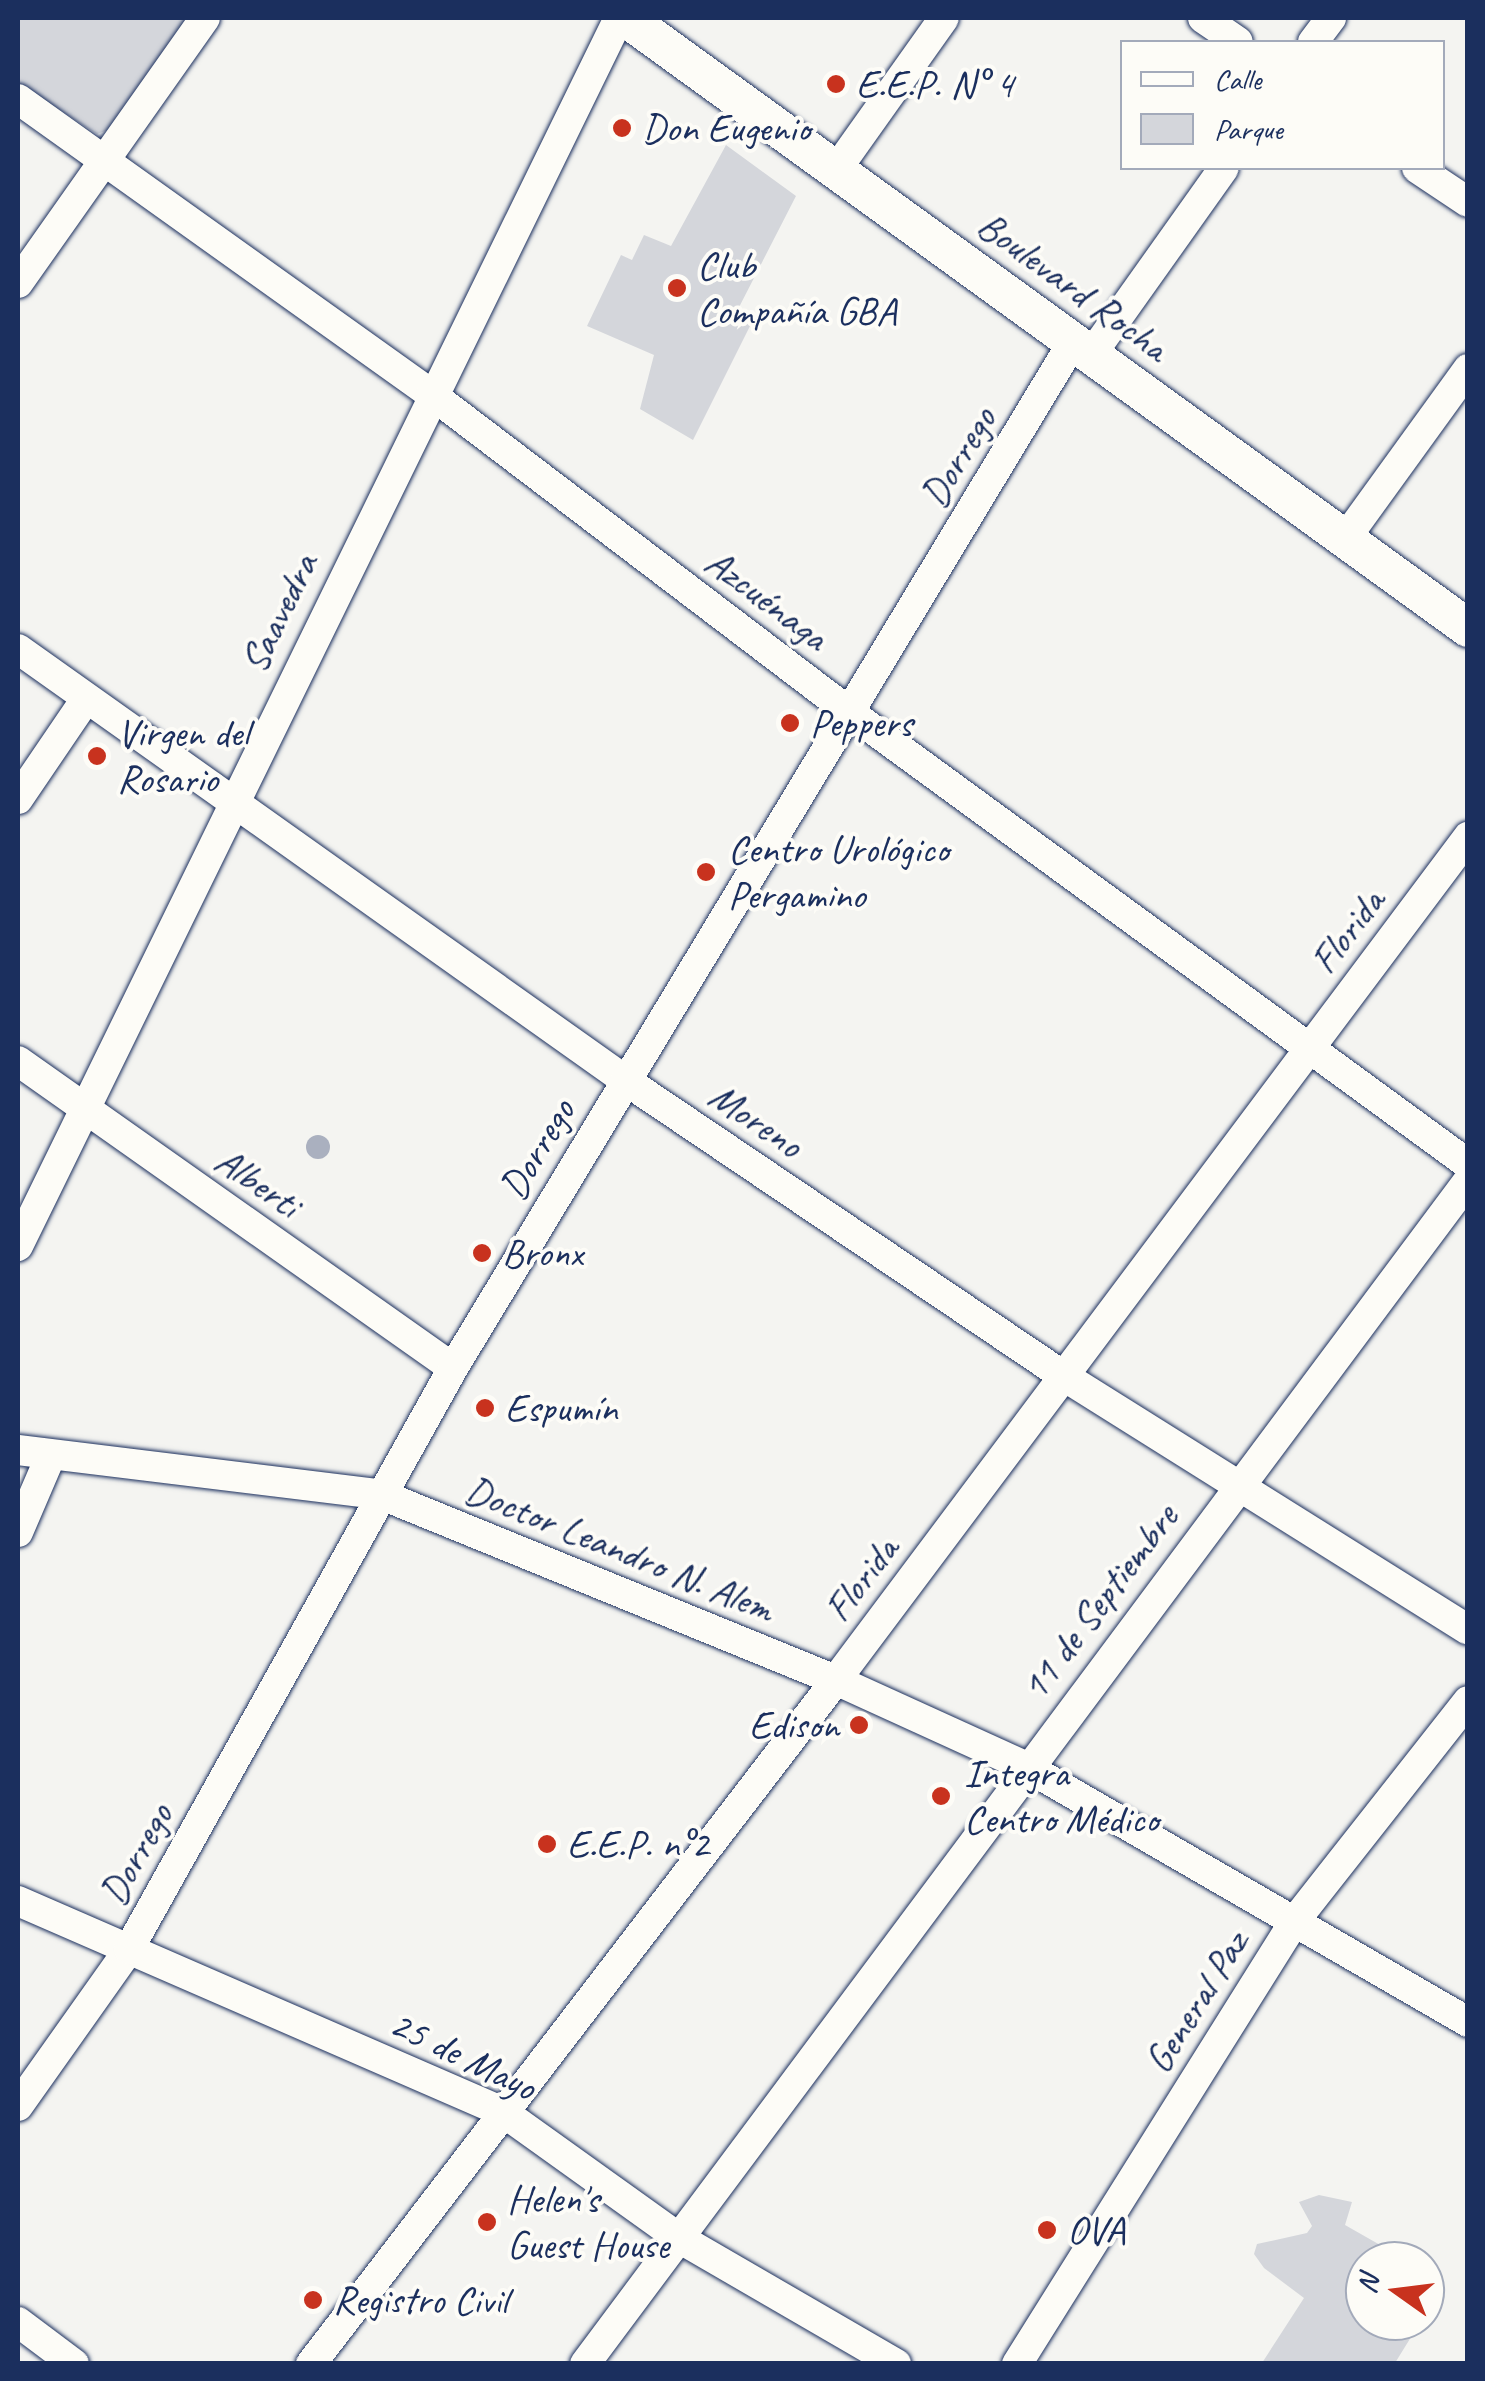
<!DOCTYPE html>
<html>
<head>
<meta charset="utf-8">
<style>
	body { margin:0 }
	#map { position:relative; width:1485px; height:2381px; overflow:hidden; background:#f4f4f1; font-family:Caveat,sans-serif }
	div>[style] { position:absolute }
	.green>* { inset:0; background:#d4d6db }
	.water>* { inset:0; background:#aab0bf }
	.round { border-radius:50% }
	.roads { filter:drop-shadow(0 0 2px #1b2f5e) drop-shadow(0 0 2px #1b2f5e) }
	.minor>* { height:30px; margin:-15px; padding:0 15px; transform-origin:15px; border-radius:15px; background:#fdfcf7 }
	.major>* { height:38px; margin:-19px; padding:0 19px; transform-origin:19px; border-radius:19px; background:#fdfcf7 }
	.dots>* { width:28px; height:28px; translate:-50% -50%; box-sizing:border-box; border:5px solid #fdfcf7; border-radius:50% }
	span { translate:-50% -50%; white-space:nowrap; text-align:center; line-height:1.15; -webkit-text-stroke:8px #fdfcf7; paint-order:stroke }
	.poi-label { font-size:40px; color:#1b2f5e }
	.left { translate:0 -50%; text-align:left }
	.right { translate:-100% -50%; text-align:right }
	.street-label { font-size:40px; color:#1b2f5e }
	.frame { position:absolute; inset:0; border:20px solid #1b2f5e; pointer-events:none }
	.legend { position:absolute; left:1120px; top:40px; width:325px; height:130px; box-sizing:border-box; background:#fdfcf7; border:2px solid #a3aaba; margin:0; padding:12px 18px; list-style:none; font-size:30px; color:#1b2f5e }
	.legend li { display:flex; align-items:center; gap:20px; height:50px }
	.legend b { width:50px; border:2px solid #a3aaba }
	.north { position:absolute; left:1345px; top:2241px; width:100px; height:100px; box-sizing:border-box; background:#fdfcf7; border:2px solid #a3aaba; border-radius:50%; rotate:284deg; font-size:28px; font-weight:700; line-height:40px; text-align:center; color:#1b2f5e }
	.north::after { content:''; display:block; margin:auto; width:35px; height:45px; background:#c8321e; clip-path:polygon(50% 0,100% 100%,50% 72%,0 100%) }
</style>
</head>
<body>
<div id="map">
	<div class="green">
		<div style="clip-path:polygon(18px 18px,188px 18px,108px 130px,97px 134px,18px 83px)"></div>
		<div style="clip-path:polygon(726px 145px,796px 196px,735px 315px,752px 322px,693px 440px,640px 409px,654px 355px,587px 326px,621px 255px,632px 260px,644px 235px,671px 246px)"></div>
		<div style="clip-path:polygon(1319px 2195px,1352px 2202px,1345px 2225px,1396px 2254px,1398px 2261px,1365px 2261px,1365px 2321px,1421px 2321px,1395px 2363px,1262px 2363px,1304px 2298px,1264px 2268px,1254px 2254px,1257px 2244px,1307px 2233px,1312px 2226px,1299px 2202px)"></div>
	</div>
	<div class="water">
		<div class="round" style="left:306px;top:1135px;width:24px;height:24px"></div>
	</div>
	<div class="roads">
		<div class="minor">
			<div style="left:1203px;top:18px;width:42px;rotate:34.4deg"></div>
			<div style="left:1313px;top:42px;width:30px;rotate:-53deg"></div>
			<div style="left:18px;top:99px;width:508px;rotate:35.54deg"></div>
			<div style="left:431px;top:394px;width:529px;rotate:37.24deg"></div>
			<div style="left:852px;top:714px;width:763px;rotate:36.15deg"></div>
			<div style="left:1417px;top:168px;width:61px;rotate:33.7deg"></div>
			<div style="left:836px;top:170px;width:186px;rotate:-54.6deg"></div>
			<div style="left:18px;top:283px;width:324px;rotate:-54.8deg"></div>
			<div style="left:1091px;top:355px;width:229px;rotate:-54.6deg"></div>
			<div style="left:1345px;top:539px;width:210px;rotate:-54.1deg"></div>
			<div style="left:18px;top:649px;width:744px;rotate:35.38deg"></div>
			<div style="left:625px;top:1080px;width:527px;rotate:34.02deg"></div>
			<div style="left:1062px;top:1375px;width:479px;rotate:32.1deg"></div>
			<div style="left:18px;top:799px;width:121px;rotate:-55.8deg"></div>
			<div style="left:18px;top:1061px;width:532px;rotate:35.21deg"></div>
			<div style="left:18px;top:1246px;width:1367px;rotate:-63.92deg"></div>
			<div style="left:18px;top:1450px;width:367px;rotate:7deg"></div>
			<div style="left:382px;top:1495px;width:490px;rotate:22.2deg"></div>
			<div style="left:836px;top:1680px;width:208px;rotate:24.5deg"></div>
			<div style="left:1025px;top:1766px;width:512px;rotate:30.02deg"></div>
			<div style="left:18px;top:1532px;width:84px;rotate:-66.8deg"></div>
			<div style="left:18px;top:1901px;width:529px;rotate:23.51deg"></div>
			<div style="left:503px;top:2112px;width:216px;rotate:35.6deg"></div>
			<div style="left:679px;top:2238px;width:251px;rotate:30.1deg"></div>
			<div style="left:18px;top:2106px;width:192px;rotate:-54.7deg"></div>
			<div style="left:129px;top:1949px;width:665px;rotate:-60.85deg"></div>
			<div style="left:453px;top:1368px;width:1199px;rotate:-58.86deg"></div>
			<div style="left:18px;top:2322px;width:70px;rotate:36.9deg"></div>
			<div style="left:311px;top:2364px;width:862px;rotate:-52.49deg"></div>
			<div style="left:836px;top:1680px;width:1054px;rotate:-53.14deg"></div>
			<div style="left:585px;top:2364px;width:1476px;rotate:-53.26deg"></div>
			<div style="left:1017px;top:2364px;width:522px;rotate:-57.92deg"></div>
			<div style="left:1294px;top:1922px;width:281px;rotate:-51.8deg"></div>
		</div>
		<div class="major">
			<div style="left:626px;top:18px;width:1040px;rotate:35.92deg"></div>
		</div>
	</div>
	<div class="dots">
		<div style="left:836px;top:84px;background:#c8321e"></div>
		<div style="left:622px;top:128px;background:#c8321e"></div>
		<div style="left:677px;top:288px;background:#c8321e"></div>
		<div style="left:790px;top:723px;background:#c8321e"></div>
		<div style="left:97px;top:756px;background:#c8321e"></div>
		<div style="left:706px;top:872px;background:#c8321e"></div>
		<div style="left:482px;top:1253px;background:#c8321e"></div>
		<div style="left:485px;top:1408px;background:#c8321e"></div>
		<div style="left:859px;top:1725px;background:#c8321e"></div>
		<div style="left:941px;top:1796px;background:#c8321e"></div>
		<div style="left:547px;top:1844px;background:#c8321e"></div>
		<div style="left:487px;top:2222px;background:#c8321e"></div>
		<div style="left:1047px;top:2230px;background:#c8321e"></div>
		<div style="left:313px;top:2300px;background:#c8321e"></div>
	</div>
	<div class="poi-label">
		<span class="left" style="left:856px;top:84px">E.E.P. N° 4</span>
		<span class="left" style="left:642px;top:128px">Don Eugenio</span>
		<span class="left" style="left:697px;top:288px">Club<br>Compañía GBA</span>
		<span class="left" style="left:810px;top:723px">Peppers</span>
		<span class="left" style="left:117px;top:756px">Virgen del<br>Rosario</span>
		<span class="left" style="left:728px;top:872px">Centro Urológico<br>Pergamino</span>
		<span class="left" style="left:502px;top:1253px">Bronx</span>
		<span class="left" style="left:505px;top:1408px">Espumín</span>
		<span class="right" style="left:839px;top:1725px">Edison</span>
		<span class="left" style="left:964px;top:1796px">Integra<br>Centro Médico</span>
		<span class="left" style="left:567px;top:1844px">E.E.P. n°2</span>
		<span class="left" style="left:507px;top:2222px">Helen's<br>Guest House</span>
		<span class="left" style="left:1067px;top:2230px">OVA</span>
		<span class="left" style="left:333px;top:2300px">Registro Civil</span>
	</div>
	<div class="street-label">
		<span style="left:1073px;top:286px;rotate:36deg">Boulevard Rocha</span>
		<span style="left:958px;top:457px;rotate:-59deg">Dorrego</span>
		<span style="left:767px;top:599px;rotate:37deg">Azcuénaga</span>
		<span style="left:279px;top:613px;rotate:-64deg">Saavedra</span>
		<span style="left:1347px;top:931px;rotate:-53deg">Florida</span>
		<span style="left:756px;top:1120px;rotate:34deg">Moreno</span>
		<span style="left:537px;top:1149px;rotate:-59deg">Dorrego</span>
		<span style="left:258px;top:1182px;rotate:35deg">Alberti</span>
		<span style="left:620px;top:1549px;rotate:22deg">Doctor Leandro N. Alem</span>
		<span style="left:861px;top:1579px;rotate:-53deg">Florida</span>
		<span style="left:1099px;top:1602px;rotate:-53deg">11 de Septiembre</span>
		<span style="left:136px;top:1854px;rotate:-61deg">Dorrego</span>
		<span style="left:1196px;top:2002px;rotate:-58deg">General Paz</span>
		<span style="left:463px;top:2055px;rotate:26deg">25 de Mayo</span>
	</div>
	<div class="frame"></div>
	<ul class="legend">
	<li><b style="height:12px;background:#fdfcf7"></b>Calle</li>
	<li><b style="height:28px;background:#d4d6db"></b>Parque</li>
	</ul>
	<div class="north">N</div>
</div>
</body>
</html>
